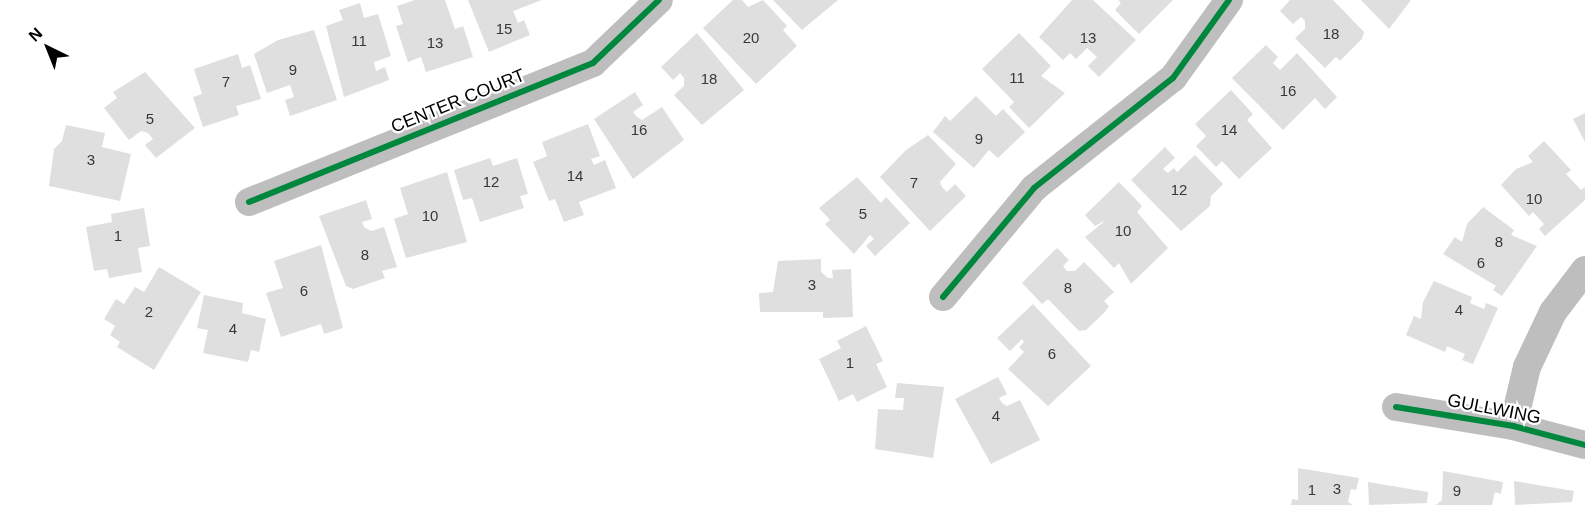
<!DOCTYPE html>
<html>
<head>
<meta charset="utf-8">
<style>
	body { margin:0 }
	#map { position:relative; width:1585px; height:505px; overflow:hidden; background:#fff; font-family:Helvetica,sans-serif }
	div>[style] { position:absolute }
	.building>* { inset:0; background:#dfdfdf }
	.minor>* { height:28px; margin:-14px; padding:0 14px; transform-origin:14px; border-radius:14px; background:#bebebe }
	.cycleway>* { height:6px; margin:-3px; padding:0 3px; transform-origin:3px; border-radius:3px; background:#00873e }
	span { translate:-50% -50%; white-space:nowrap; text-align:center; line-height:1.15; -webkit-text-stroke:4.5px #fff; paint-order:stroke }
	.number-label { font-size:15px; color:#383838 }
	.number-label span { -webkit-text-stroke-width:0 }
	.street-label { font-size:18px; color:#000 }
	.north { position:absolute; left:18px; top:18px; width:60px; height:60px; -webkit-text-stroke:4px #fff; paint-order:stroke; rotate:317deg; font-size:16px; font-weight:700; line-height:24px; text-align:center; color:#000 }
	.north::after { content:''; display:block; margin:auto; width:21px; height:27px; background:#000; clip-path:polygon(50% 0,100% 100%,50% 72%,0 100%) }
</style>
</head>
<body>
<div id="map">
	<div class="building">
		<div style="clip-path:polygon(415px 0,445px 0,455px 29px,463px 26px,473px 57px,426px 72px,421px 57px,408px 62px,396px 26px,403px 24px,397px 6px)"></div>
		<div style="clip-path:polygon(468px 0,542px 0,513px 11px,518px 23px,524px 20px,530px 35px,489px 52px)"></div>
		<div style="clip-path:polygon(733px 0,742px 0,748px 7px,763px 0,787px 26px,783px 30px,797px 46px,756px 84px,703px 28px)"></div>
		<div style="clip-path:polygon(773px 0,838px 0,802px 30px)"></div>
		<div style="clip-path:polygon(1072px 0,1093px 0,1136px 40px,1099px 77px,1088px 66px,1097px 57px,1087px 48px,1076px 59px,1070px 53px,1063px 60px,1039px 37px)"></div>
		<div style="clip-path:polygon(1118px 0,1173px 0,1139px 34px,1115px 10px,1121px 3px)"></div>
		<div style="clip-path:polygon(1290px 0,1333px 0,1364px 32px,1362px 39px,1340px 61px,1336px 57px,1325px 68px,1295px 38px,1305px 29px,1305px 21px,1301px 17px,1293px 24px,1280px 11px)"></div>
		<div style="clip-path:polygon(1361px 0,1411px 0,1389px 29px)"></div>
		<div style="clip-path:polygon(360px 3px,364px 18px,378px 14px,391px 56px,374px 62px,376px 71px,385px 67px,389px 80px,344px 97px,326px 26px,343px 20px,339px 10px)"></div>
		<div style="clip-path:polygon(314px 30px,337px 100px,290px 116px,285px 100px,294px 97px,290px 85px,267px 93px,254px 54px,278px 40px)"></div>
		<div style="clip-path:polygon(697px 33px,744px 90px,702px 125px,674px 95px,684px 86px,684px 78px,680px 73px,673px 80px,661px 67px)"></div>
		<div style="clip-path:polygon(1019px 33px,1051px 66px,1041px 76px,1065px 93px,1029px 128px,1009px 107px,1014px 102px,982px 69px)"></div>
		<div style="clip-path:polygon(1266px 45px,1278px 57px,1273px 63px,1280px 70px,1297px 53px,1337px 97px,1325px 109px,1315px 98px,1283px 130px,1232px 78px)"></div>
		<div style="clip-path:polygon(238px 54px,242px 68px,250px 65px,261px 99px,236px 106px,239px 115px,203px 127px,193px 97px,202px 94px,194px 69px)"></div>
		<div style="clip-path:polygon(145px 72px,195px 128px,156px 158px,145px 145px,153px 139px,148px 133px,141px 131px,129px 140px,104px 108px,117px 98px,113px 92px)"></div>
		<div style="clip-path:polygon(1231px 90px,1253px 114px,1247px 120px,1272px 148px,1239px 179px,1222px 161px,1216px 167px,1196px 146px,1206px 136px,1195px 124px)"></div>
		<div style="clip-path:polygon(635px 92px,643px 105px,633px 112px,636px 116px,642px 120px,662px 107px,684px 140px,633px 179px,594px 119px)"></div>
		<div style="clip-path:polygon(976px 96px,996px 116px,1003px 109px,1025px 132px,998px 158px,989px 150px,974px 168px,933px 132px,945px 116px,950px 121px)"></div>
		<div style="clip-path:polygon(1585px 113px,1585px 142px,1573px 119px)"></div>
		<div style="clip-path:polygon(588px 124px,600px 156px,591px 159px,594px 165px,605px 160px,616px 188px,579px 202px,584px 215px,564px 222px,555px 199px,549px 201px,533px 162px,547px 156px,542px 142px)"></div>
		<div style="clip-path:polygon(66px 125px,105px 133px,102px 147px,131px 154px,120px 201px,49px 186px,54px 149px,62px 141px)"></div>
		<div style="clip-path:polygon(928px 135px,956px 164px,940px 182px,942px 187px,947px 192px,955px 184px,966px 196px,930px 231px,880px 177px,906px 150px)"></div>
		<div style="clip-path:polygon(1544px 141px,1571px 170px,1566px 174px,1581px 190px,1585px 187px,1585px 200px,1545px 236px,1539px 229px,1544px 224px,1533px 212px,1529px 216px,1501px 185px,1516px 169px,1533px 162px,1528px 156px)"></div>
		<div style="clip-path:polygon(1165px 147px,1175px 158px,1163px 169px,1168px 173px,1174px 168px,1177px 172px,1195px 155px,1223px 184px,1211px 196px,1210px 206px,1181px 231px,1131px 180px)"></div>
		<div style="clip-path:polygon(490px 158px,493px 166px,517px 158px,528px 194px,520px 196px,524px 208px,480px 222px,472px 198px,463px 200px,454px 170px)"></div>
		<div style="clip-path:polygon(447px 172px,467px 242px,406px 258px,394px 219px,408px 214px,400px 188px)"></div>
		<div style="clip-path:polygon(857px 177px,881px 203px,886px 197px,910px 223px,875px 256px,866px 246px,874px 239px,870px 235px,854px 254px,825px 224px,830px 220px,819px 208px)"></div>
		<div style="clip-path:polygon(1119px 182px,1142px 206px,1137px 212px,1168px 248px,1131px 284px,1119px 263px,1114px 268px,1085px 237px,1106px 220px,1095px 226px,1085px 215px)"></div>
		<div style="clip-path:polygon(366px 200px,372px 219px,362px 222px,364px 227px,371px 231px,384px 227px,397px 267px,382px 271px,385px 278px,353px 289px,346px 286px,319px 216px)"></div>
		<div style="clip-path:polygon(1483px 207px,1514px 230px,1511px 235px,1537px 246px,1502px 296px,1493px 290px,1496px 286px,1443px 254px,1455px 237px,1462px 242px,1467px 224px)"></div>
		<div style="clip-path:polygon(144px 208px,150px 246px,138px 248px,142px 272px,109px 278px,107px 269px,94px 271px,86px 227px,112px 222px,111px 214px)"></div>
		<div style="clip-path:polygon(321px 245px,343px 328px,324px 334px,321px 324px,281px 337px,266px 293px,283px 288px,274px 261px)"></div>
		<div style="clip-path:polygon(1057px 248px,1069px 260px,1063px 266px,1067px 271px,1075px 271px,1084px 262px,1114px 292px,1104px 301px,1109px 306px,1105px 312px,1086px 330px,1079px 331px,1048px 299px,1042px 304px,1022px 283px)"></div>
		<div style="clip-path:polygon(821px 259px,821px 272px,828px 278px,833px 278px,832px 270px,851px 269px,853px 317px,823px 318px,823px 312px,760px 312px,759px 293px,773px 292px,778px 261px)"></div>
		<div style="clip-path:polygon(159px 267px,201px 292px,154px 370px,117px 347px,120px 342px,110px 335px,115px 326px,104px 319px,116px 299px,124px 304px,135px 287px,144px 292px)"></div>
		<div style="clip-path:polygon(1434px 281px,1472px 297px,1470px 303px,1484px 309px,1486px 303px,1498px 308px,1473px 364px,1462px 360px,1465px 354px,1447px 346px,1445px 352px,1406px 335px,1414px 316px,1421px 319px,1423px 302px)"></div>
		<div style="clip-path:polygon(204px 295px,243px 303px,242px 313px,266px 319px,259px 352px,251px 350px,248px 362px,203px 353px,208px 330px,197px 328px)"></div>
		<div style="clip-path:polygon(1033px 304px,1091px 366px,1048px 406px,1008px 369px,1024px 352px,1019px 347px,1024px 342px,1022px 339px,1010px 351px,997px 338px)"></div>
		<div style="clip-path:polygon(866px 326px,883px 361px,876px 364px,887px 387px,857px 402px,853px 394px,839px 401px,819px 359px,841px 348px,837px 341px)"></div>
		<div style="clip-path:polygon(998px 377px,1007px 394px,999px 398px,1002px 403px,1007px 406px,1020px 400px,1040px 440px,991px 464px,955px 399px)"></div>
		<div style="clip-path:polygon(897px 383px,944px 387px,933px 458px,875px 449px,878px 409px,903px 410px,904px 398px,895px 398px)"></div>
		<div style="clip-path:polygon(1298px 468px,1359px 478px,1356px 490px,1351px 489px,1348px 502px,1353px 505px,1291px 505px,1292px 499px,1298px 500px)"></div>
		<div style="clip-path:polygon(1443px 471px,1503px 482px,1501px 494px,1495px 492px,1492px 505px,1436px 505px,1442px 500px)"></div>
		<div style="clip-path:polygon(1514px 481px,1574px 491px,1572px 502px,1515px 505px)"></div>
		<div style="clip-path:polygon(1368px 482px,1428px 492px,1427px 503px,1369px 505px)"></div>
	</div>
	<div class="minor">
		<div style="left:249px;top:202px;width:371px;rotate:-22deg"></div>
		<div style="left:593px;top:63px;width:91px;rotate:-43.7deg"></div>
		<div style="left:943px;top:297px;width:142px;rotate:-50.1deg"></div>
		<div style="left:1034px;top:188px;width:177px;rotate:-38.4deg"></div>
		<div style="left:1173px;top:78px;width:96px;rotate:-54.3deg"></div>
		<div style="left:1396px;top:407px;width:119px;rotate:9.2deg"></div>
		<div style="left:1513px;top:426px;width:74px;rotate:14.8deg"></div>
		<div style="left:1513px;top:426px;width:61px;rotate:-76.7deg"></div>
		<div style="left:1527px;top:367px;width:61px;rotate:-64.7deg"></div>
		<div style="left:1553px;top:312px;width:53px;rotate:-52.7deg"></div>
	</div>
	<div class="cycleway">
		<div style="left:249px;top:202px;width:371px;rotate:-22deg"></div>
		<div style="left:593px;top:63px;width:91px;rotate:-43.7deg"></div>
		<div style="left:943px;top:297px;width:142px;rotate:-50.1deg"></div>
		<div style="left:1034px;top:188px;width:177px;rotate:-38.4deg"></div>
		<div style="left:1173px;top:78px;width:96px;rotate:-54.3deg"></div>
		<div style="left:1396px;top:407px;width:119px;rotate:9.2deg"></div>
		<div style="left:1513px;top:426px;width:74px;rotate:14.8deg"></div>
	</div>
	<div class="number-label">
		<span style="left:504px;top:29px">15</span>
		<span style="left:1331px;top:34px">18</span>
		<span style="left:751px;top:38px">20</span>
		<span style="left:1088px;top:38px">13</span>
		<span style="left:359px;top:41px">11</span>
		<span style="left:435px;top:43px">13</span>
		<span style="left:293px;top:70px">9</span>
		<span style="left:1017px;top:78px">11</span>
		<span style="left:709px;top:79px">18</span>
		<span style="left:226px;top:82px">7</span>
		<span style="left:1288px;top:91px">16</span>
		<span style="left:150px;top:119px">5</span>
		<span style="left:639px;top:130px">16</span>
		<span style="left:1229px;top:130px">14</span>
		<span style="left:979px;top:139px">9</span>
		<span style="left:91px;top:160px">3</span>
		<span style="left:575px;top:176px">14</span>
		<span style="left:491px;top:182px">12</span>
		<span style="left:914px;top:183px">7</span>
		<span style="left:1179px;top:190px">12</span>
		<span style="left:1534px;top:199px">10</span>
		<span style="left:863px;top:214px">5</span>
		<span style="left:430px;top:216px">10</span>
		<span style="left:1123px;top:231px">10</span>
		<span style="left:118px;top:236px">1</span>
		<span style="left:1499px;top:242px">8</span>
		<span style="left:365px;top:255px">8</span>
		<span style="left:1481px;top:263px">6</span>
		<span style="left:812px;top:285px">3</span>
		<span style="left:1068px;top:288px">8</span>
		<span style="left:304px;top:291px">6</span>
		<span style="left:1459px;top:310px">4</span>
		<span style="left:149px;top:312px">2</span>
		<span style="left:233px;top:329px">4</span>
		<span style="left:1052px;top:354px">6</span>
		<span style="left:850px;top:363px">1</span>
		<span style="left:996px;top:416px">4</span>
		<span style="left:1337px;top:489px">3</span>
		<span style="left:1312px;top:490px">1</span>
		<span style="left:1457px;top:491px">9</span>
	</div>
	<div class="street-label">
		<span style="left:458px;top:101px;rotate:-22deg">CENTER COURT</span>
		<span style="left:1494px;top:409px;rotate:11deg">GULLWING</span>
	</div>
	<div class="north">N</div>
</div>
</body>
</html>
